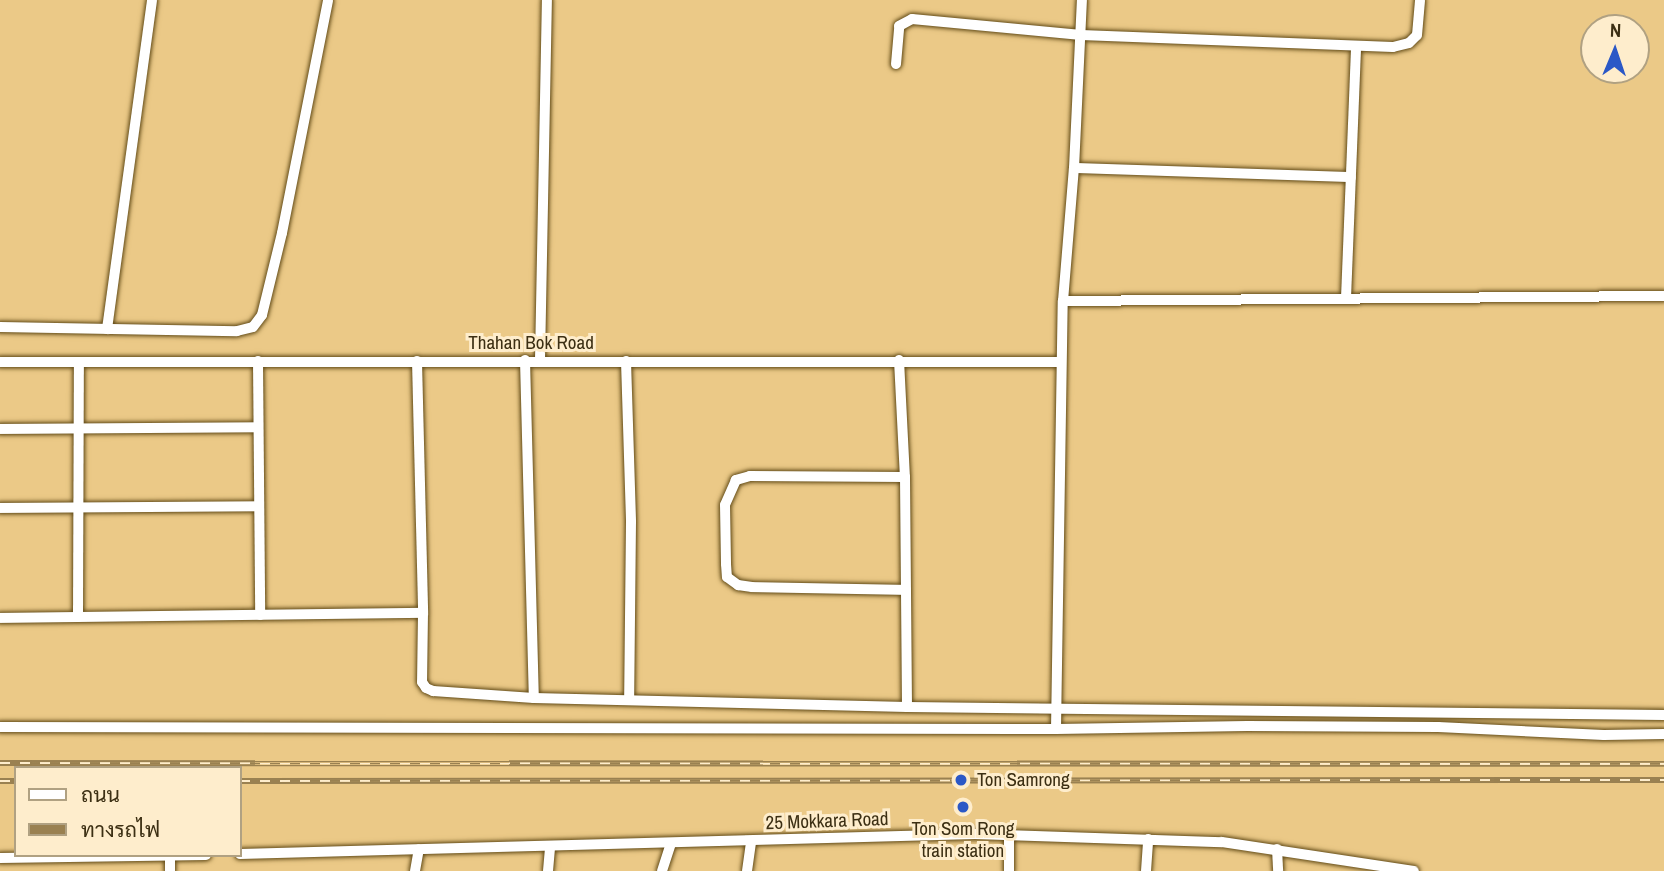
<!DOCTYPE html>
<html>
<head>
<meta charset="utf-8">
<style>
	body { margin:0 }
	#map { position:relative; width:1664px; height:871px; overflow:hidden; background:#ebc987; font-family:"Archivo Narrow",Sarabun,sans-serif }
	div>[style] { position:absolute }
	.roads { filter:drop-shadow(0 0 2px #624b17) drop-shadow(0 0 2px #624b17) }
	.street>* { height:10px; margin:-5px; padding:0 5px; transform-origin:5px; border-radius:5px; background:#fff }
	.rail>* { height:6px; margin-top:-3px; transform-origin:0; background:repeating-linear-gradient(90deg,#feedcc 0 10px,#9a8151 0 20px); box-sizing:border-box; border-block:2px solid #9a8151 }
	.dots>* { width:19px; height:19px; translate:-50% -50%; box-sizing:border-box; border:4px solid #feedcc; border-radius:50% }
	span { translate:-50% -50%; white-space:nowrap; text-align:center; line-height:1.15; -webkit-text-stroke:6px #feedcc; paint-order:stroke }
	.street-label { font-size:19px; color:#3c2f13 }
	.poi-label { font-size:19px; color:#3c2f13 }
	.left { translate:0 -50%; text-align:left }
	.legend { position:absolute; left:14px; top:766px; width:228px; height:91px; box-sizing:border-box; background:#feedcc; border:2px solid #b0a182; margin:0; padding:9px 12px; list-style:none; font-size:21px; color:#3c2f13 }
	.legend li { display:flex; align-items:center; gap:14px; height:35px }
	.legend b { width:35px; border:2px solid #b0a182 }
	.north { position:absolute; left:1580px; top:14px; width:70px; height:70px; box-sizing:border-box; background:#feedcc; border:2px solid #b0a182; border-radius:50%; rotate:2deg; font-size:19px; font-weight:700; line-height:28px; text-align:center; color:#3c2f13 }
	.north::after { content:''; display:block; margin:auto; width:24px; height:32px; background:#2b58c6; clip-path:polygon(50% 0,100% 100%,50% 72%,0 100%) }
</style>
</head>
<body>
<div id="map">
	<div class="roads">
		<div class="street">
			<div style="left:896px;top:64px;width:38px;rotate:-85deg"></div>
			<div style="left:899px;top:26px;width:15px;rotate:-28deg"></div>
			<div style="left:912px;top:19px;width:170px;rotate:5.4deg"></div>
			<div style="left:1081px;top:35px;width:312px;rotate:2.2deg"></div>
			<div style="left:1393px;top:47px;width:16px;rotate:-14deg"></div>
			<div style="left:1409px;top:43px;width:11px;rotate:-45deg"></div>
			<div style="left:1417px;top:35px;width:35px;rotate:-85deg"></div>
			<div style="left:1074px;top:168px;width:277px;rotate:1.9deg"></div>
			<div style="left:1346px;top:298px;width:252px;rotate:-87.7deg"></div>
			<div style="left:1063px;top:301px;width:601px;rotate:-0.48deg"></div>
			<div style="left:0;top:327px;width:237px;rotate:1deg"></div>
			<div style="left:237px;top:331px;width:16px;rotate:-14deg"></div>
			<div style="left:253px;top:327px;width:15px;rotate:-53deg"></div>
			<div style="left:262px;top:315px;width:84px;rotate:-76.3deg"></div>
			<div style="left:282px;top:233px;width:237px;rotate:-78.8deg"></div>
			<div style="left:107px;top:329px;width:332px;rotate:-82.2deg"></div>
			<div style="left:525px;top:360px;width:338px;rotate:88.5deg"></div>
			<div style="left:540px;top:360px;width:360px;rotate:-88.9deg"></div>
			<div style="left:899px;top:360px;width:117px;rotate:87.1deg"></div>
			<div style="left:905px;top:477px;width:230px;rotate:89.5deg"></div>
			<div style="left:258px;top:361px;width:254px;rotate:89.5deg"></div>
			<div style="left:417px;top:361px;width:252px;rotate:88.6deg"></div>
			<div style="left:626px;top:361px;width:161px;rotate:88.2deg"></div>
			<div style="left:631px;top:522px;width:178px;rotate:90.6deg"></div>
			<div style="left:0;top:362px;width:1061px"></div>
			<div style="left:0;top:429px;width:257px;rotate:-0.4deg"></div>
			<div style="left:905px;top:477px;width:155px;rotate:-179.6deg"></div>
			<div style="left:750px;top:476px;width:15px;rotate:164deg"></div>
			<div style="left:736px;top:480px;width:27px;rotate:114deg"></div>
			<div style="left:725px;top:505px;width:59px;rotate:89deg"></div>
			<div style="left:726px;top:564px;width:13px;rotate:86deg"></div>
			<div style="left:727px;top:577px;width:14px;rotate:36deg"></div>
			<div style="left:738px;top:585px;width:14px;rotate:8deg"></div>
			<div style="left:752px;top:587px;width:154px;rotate:1.1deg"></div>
			<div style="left:0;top:508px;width:258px;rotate:-0.4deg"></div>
			<div style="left:78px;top:617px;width:255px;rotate:-89.8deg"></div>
			<div style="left:0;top:618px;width:423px;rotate:-0.7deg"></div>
			<div style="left:423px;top:613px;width:69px;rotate:90.8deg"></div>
			<div style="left:422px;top:682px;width:7px;rotate:56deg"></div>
			<div style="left:426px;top:688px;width:8px;rotate:23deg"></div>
			<div style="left:433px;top:691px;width:101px;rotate:4deg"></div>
			<div style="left:534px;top:698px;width:373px;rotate:1.4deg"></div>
			<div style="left:907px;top:707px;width:757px;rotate:0.61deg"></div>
			<div style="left:0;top:727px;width:1056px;rotate:0.11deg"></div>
			<div style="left:1056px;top:729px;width:191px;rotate:-0.9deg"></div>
			<div style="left:1247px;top:726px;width:191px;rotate:0.3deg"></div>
			<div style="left:1438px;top:727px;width:166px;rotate:2.8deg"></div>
			<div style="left:1604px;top:735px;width:60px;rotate:-1deg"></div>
			<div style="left:1056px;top:729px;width:428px;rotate:-89.1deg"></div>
			<div style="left:1063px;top:301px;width:133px;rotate:-85.3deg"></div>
			<div style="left:1074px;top:168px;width:168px;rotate:-87.3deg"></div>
			<div style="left:1277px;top:849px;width:22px;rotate:87deg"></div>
			<div style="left:240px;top:854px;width:735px;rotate:-1.56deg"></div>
			<div style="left:975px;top:834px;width:247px;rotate:1.9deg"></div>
			<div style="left:1222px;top:842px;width:194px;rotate:8.6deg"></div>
			<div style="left:170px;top:856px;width:15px;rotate:90deg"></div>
			<div style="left:0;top:858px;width:206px;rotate:-0.8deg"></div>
			<div style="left:415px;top:871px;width:22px;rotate:-80deg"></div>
			<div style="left:548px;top:871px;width:25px;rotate:-85deg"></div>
			<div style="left:662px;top:871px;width:29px;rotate:-72deg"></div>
			<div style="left:747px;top:871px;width:30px;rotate:-82deg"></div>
			<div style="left:1009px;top:871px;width:36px;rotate:-90deg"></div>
			<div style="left:1146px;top:871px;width:32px;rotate:-86deg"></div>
		</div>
	</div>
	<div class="rail">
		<div style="left:0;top:763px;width:1664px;rotate:0.03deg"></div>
		<div style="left:0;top:781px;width:16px"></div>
		<div style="left:240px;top:781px;width:1424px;rotate:-0.04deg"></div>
	</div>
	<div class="dots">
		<div style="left:961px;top:780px;background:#2b58c6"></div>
		<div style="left:963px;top:807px;background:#2b58c6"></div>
	</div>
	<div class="street-label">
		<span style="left:531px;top:343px">Thahan Bok Road</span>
		<span style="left:827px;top:821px;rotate:-2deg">25 Mokkara Road</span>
	</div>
	<div class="poi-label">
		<span class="left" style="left:977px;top:780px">Ton Samrong</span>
		<span style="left:963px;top:840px">Ton Som Rong<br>train station</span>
	</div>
	<ul class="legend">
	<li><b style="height:9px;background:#fff"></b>ถนน</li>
	<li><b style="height:9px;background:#9a8151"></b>ทางรถไฟ</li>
	</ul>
	<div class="north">N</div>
</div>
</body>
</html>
